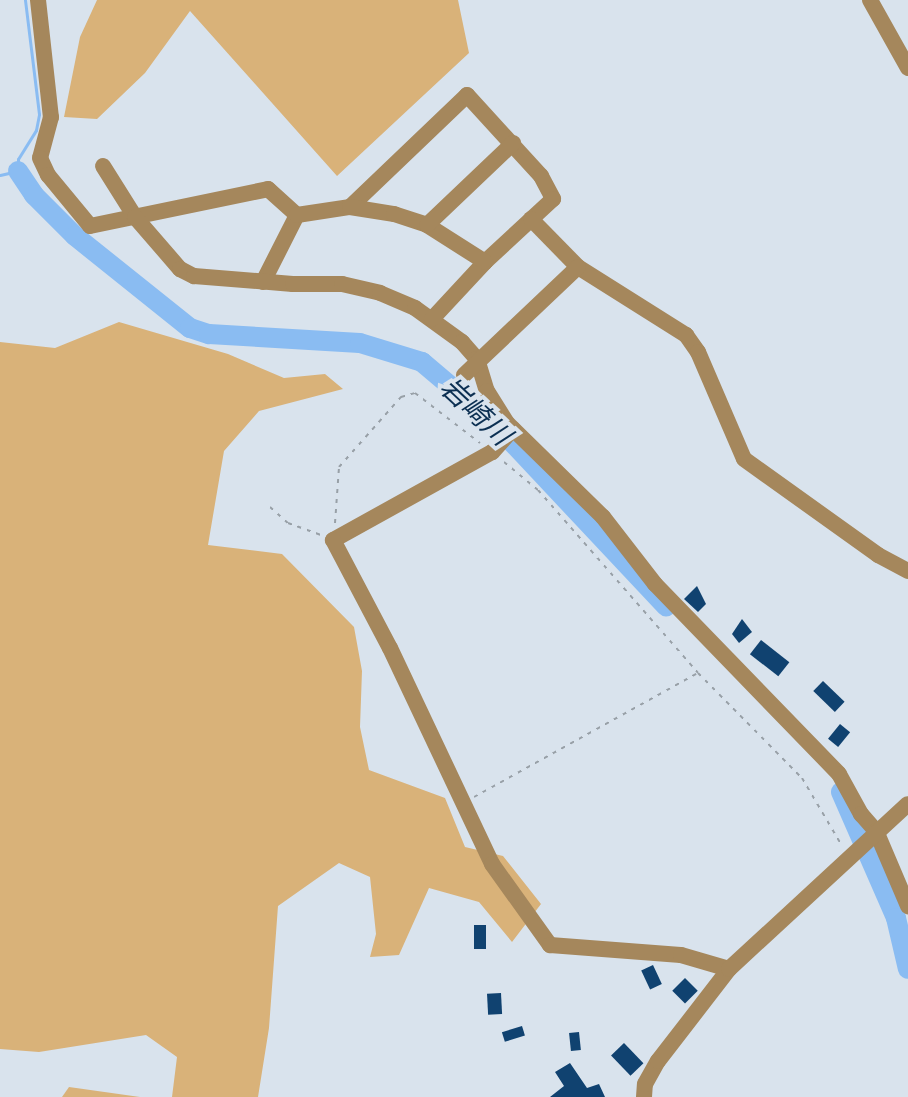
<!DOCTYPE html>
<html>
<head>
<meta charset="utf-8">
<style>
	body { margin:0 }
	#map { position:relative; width:908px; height:1097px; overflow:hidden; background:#d9e3ed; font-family:Ubuntu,"Noto Sans JP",sans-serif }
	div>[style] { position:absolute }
	.green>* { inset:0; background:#d9b279 }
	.stream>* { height:3px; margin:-1.5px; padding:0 1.5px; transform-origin:1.5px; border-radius:1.5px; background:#8abcf2 }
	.river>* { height:20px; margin:-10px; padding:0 10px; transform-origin:10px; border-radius:10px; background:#8abcf2 }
	.building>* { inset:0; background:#104270; transform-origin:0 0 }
	.path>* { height:2px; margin-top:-1px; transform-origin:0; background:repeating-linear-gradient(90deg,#98a0a7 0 4px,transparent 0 10px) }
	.minor>* { height:16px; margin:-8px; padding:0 8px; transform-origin:8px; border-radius:8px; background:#a5875c }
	span { translate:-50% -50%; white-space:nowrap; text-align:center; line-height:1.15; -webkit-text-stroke:8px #d9e3ed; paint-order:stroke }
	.water-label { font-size:28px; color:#0b2f52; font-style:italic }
</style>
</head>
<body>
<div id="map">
	<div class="green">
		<div style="clip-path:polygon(97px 0,458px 0,469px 53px,337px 176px,190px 11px,145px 73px,97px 119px,64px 117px,80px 37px)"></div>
		<div style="clip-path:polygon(119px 322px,228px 354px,284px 378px,325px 374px,343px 389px,259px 411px,224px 451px,208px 545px,282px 554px,354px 627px,362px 671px,360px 727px,369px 770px,445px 798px,465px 847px,503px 856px,541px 904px,512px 942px,479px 902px,429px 888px,399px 955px,370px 957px,376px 934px,370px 877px,339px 863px,278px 906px,269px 1028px,258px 1097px,172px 1097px,177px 1057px,146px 1035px,39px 1052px,0 1049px,0 342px,55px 348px)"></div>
		<div style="clip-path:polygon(69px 1087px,140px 1097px,62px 1097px)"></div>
	</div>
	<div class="stream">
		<div style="left:0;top:175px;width:18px;rotate:-13deg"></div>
		<div style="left:18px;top:171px;width:12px;rotate:-90deg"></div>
		<div style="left:18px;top:159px;width:34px;rotate:-58deg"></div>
		<div style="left:36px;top:130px;width:16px;rotate:-79deg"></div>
		<div style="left:39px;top:114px;width:115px;rotate:-97deg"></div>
	</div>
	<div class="river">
		<div style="left:18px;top:171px;width:29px;rotate:56deg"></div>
		<div style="left:34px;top:195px;width:58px;rotate:45deg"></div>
		<div style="left:75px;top:236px;width:147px;rotate:38.7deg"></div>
		<div style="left:190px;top:328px;width:20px;rotate:18deg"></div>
		<div style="left:209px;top:334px;width:151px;rotate:3.4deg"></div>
		<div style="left:360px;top:343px;width:65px;rotate:17deg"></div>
		<div style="left:422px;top:362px;width:93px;rotate:40.2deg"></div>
		<div style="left:493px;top:422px;width:253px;rotate:46.8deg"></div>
		<div style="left:841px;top:792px;width:137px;rotate:66.4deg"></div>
		<div style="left:896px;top:918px;width:52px;rotate:76.8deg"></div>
	</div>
	<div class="building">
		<div style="clip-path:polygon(697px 586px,706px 604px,698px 612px,684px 599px)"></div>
		<div style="clip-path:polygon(742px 619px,752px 632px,739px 643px,732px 634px)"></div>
		<div style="left:761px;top:640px;width:36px;height:18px;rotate:38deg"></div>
		<div style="left:823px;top:681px;width:30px;height:14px;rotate:44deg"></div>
		<div style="left:840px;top:724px;width:13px;height:19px;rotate:39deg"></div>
		<div style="left:474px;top:925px;width:12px;height:24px"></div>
		<div style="left:653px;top:965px;width:21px;height:13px;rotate:65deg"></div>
		<div style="left:685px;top:978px;width:18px;height:18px;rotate:45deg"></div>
		<div style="left:501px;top:993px;width:21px;height:14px;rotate:87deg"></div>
		<div style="left:522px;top:1026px;width:10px;height:21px;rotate:73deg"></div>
		<div style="left:579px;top:1032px;width:18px;height:10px;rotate:84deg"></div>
		<div style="left:624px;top:1043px;width:28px;height:18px;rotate:46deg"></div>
		<div style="clip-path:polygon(570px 1063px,587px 1088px,599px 1084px,605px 1097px,550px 1097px,564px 1086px,555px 1072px)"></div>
	</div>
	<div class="path">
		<div style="left:504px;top:462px;width:44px;rotate:39.5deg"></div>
		<div style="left:538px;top:490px;width:243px;rotate:48.8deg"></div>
		<div style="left:698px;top:673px;width:148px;rotate:45.3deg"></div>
		<div style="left:802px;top:778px;width:79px;rotate:59.5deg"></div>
		<div style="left:270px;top:507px;width:24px;rotate:42deg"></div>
		<div style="left:288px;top:523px;width:35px;rotate:20deg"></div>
		<div style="left:335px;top:523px;width:56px;rotate:-85.9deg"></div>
		<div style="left:339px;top:467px;width:94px;rotate:-48.5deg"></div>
		<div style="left:401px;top:397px;width:15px;rotate:-16deg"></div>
		<div style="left:415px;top:393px;width:82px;rotate:37.6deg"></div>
		<div style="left:474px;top:797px;width:254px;rotate:-29deg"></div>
	</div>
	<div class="minor">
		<div style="left:38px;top:0;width:118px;rotate:83.7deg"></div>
		<div style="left:51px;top:117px;width:42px;rotate:105deg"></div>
		<div style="left:40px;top:158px;width:19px;rotate:65deg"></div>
		<div style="left:48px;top:175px;width:66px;rotate:50.5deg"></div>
		<div style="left:90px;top:226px;width:182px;rotate:-11.7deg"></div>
		<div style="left:268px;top:189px;width:39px;rotate:42deg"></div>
		<div style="left:297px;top:215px;width:75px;rotate:116.9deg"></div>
		<div style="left:870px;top:0;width:78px;rotate:60.8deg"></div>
		<div style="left:103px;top:166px;width:60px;rotate:57.9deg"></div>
		<div style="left:135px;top:217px;width:69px;rotate:49.1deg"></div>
		<div style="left:180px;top:269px;width:16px;rotate:27deg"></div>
		<div style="left:194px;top:276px;width:99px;rotate:4.6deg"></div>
		<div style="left:293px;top:284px;width:49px"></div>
		<div style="left:342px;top:284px;width:39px;rotate:13deg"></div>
		<div style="left:380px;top:293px;width:38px;rotate:23deg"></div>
		<div style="left:415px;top:308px;width:58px;rotate:35.9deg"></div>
		<div style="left:462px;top:342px;width:23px;rotate:49deg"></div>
		<div style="left:477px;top:359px;width:34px;rotate:73deg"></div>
		<div style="left:487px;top:391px;width:38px;rotate:58deg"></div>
		<div style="left:507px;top:423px;width:134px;rotate:44.4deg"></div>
		<div style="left:603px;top:517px;width:85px;rotate:52.2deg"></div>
		<div style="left:655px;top:584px;width:264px;rotate:45.9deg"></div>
		<div style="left:839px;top:774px;width:46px;rotate:61.2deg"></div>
		<div style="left:861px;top:814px;width:23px;rotate:49deg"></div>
		<div style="left:876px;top:831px;width:82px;rotate:66.9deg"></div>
		<div style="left:350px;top:207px;width:162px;rotate:-43.7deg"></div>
		<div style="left:467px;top:95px;width:110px;rotate:47.6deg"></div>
		<div style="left:541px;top:176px;width:26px;rotate:62deg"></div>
		<div style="left:553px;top:199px;width:93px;rotate:137.2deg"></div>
		<div style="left:485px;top:262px;width:78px;rotate:132.9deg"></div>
		<div style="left:297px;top:215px;width:54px;rotate:-8.6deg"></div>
		<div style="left:350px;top:207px;width:45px;rotate:9deg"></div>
		<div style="left:394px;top:214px;width:35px;rotate:18deg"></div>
		<div style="left:427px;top:225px;width:69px;rotate:32.5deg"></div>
		<div style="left:531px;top:219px;width:67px;rotate:45.6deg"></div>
		<div style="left:578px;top:267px;width:128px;rotate:32.2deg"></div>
		<div style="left:686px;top:335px;width:21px;rotate:55deg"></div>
		<div style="left:698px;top:352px;width:116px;rotate:66.7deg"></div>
		<div style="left:744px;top:459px;width:165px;rotate:35.6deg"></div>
		<div style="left:878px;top:555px;width:34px;rotate:28deg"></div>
		<div style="left:427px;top:225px;width:119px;rotate:-43.6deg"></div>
		<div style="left:464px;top:375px;width:157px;rotate:-43.5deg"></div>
		<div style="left:513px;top:429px;width:31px;rotate:132deg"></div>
		<div style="left:492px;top:452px;width:182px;rotate:151deg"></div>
		<div style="left:333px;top:540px;width:122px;rotate:62.2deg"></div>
		<div style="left:390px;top:648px;width:239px;rotate:64.7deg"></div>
		<div style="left:492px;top:864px;width:100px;rotate:54.4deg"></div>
		<div style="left:550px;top:945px;width:131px;rotate:4.4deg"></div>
		<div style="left:681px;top:955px;width:50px;rotate:16.3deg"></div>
		<div style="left:644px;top:1097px;width:13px;rotate:-86deg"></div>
		<div style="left:645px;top:1084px;width:26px;rotate:-61deg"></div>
		<div style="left:658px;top:1061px;width:116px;rotate:-52.3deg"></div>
		<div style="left:729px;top:969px;width:243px;rotate:-42.7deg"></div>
	</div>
	<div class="water-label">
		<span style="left:476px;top:411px;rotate:43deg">岩崎川</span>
	</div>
</div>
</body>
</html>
